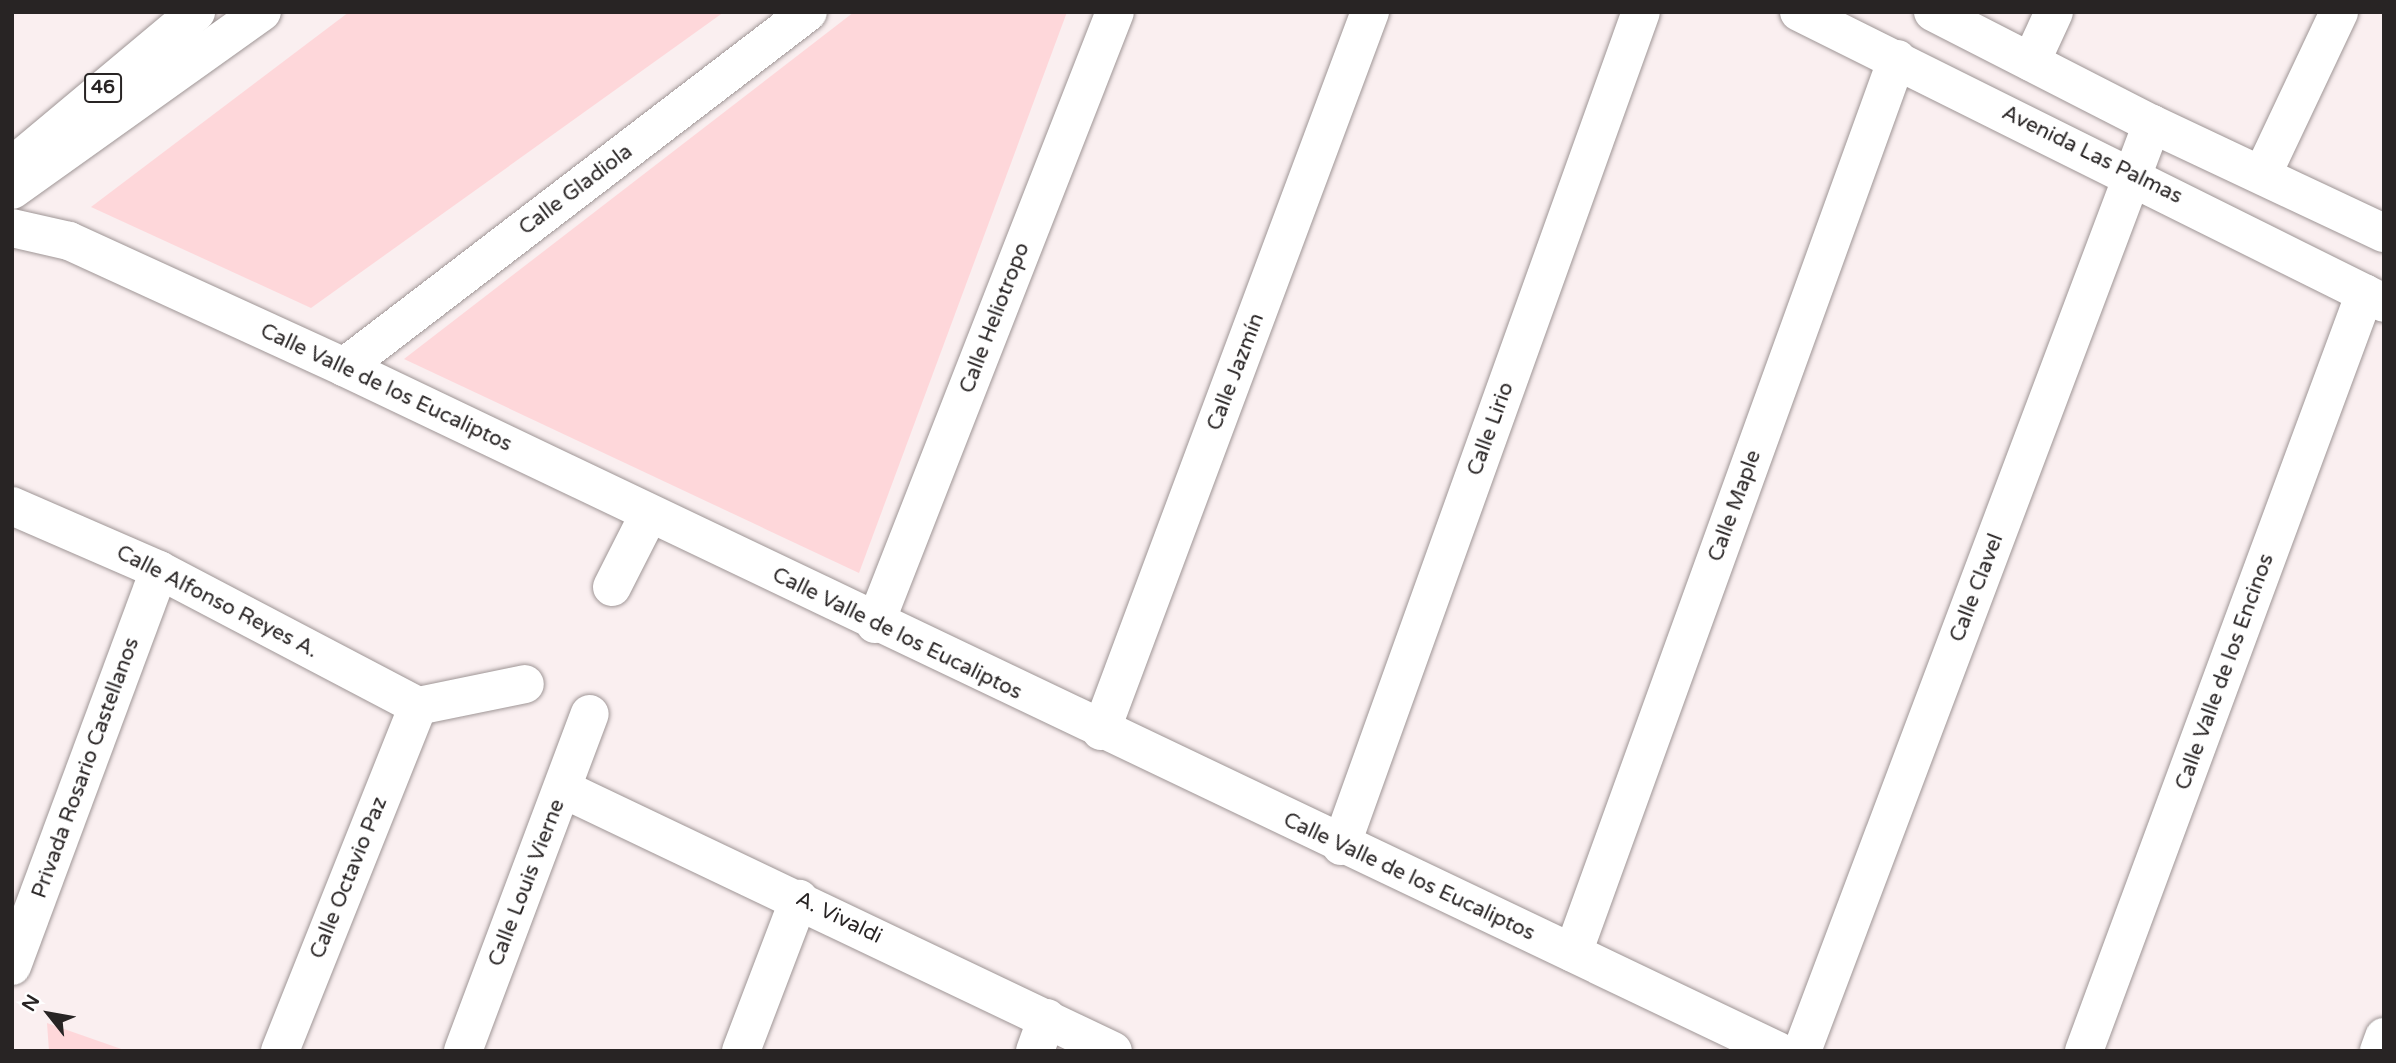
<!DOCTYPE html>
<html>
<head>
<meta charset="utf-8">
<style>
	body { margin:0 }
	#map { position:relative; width:2396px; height:1063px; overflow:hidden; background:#faeff0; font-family:"Varela Round",sans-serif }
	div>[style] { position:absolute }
	.green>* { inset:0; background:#fed7da }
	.roads { filter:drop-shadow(0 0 2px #9f9696) drop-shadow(0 0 2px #9f9696) }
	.minor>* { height:38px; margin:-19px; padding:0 19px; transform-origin:19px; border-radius:19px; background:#fff }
	.major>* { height:38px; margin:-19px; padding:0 19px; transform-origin:19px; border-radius:19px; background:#fff }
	span { translate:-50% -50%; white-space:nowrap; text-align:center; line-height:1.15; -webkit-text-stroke:5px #fff; paint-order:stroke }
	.shield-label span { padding:2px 5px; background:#fff; border:2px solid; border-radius:5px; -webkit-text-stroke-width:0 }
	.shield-label { font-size:19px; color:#282424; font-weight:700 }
	.street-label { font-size:21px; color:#282424 }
	.frame { position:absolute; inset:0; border:14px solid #282424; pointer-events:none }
	.north { position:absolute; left:14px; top:979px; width:70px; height:70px; -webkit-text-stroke:5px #fff; paint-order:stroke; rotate:301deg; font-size:19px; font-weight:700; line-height:28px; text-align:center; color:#282424 }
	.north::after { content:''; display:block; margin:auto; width:24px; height:32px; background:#282424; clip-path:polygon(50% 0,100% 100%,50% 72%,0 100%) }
</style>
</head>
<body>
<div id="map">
	<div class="green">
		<div style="clip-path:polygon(349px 12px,724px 12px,311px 308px,91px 207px)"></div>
		<div style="clip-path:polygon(854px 12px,1067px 12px,859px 573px,404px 359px)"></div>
		<div style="clip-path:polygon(47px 1023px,127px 1051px,49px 1051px)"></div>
	</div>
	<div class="roads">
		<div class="minor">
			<div style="left:1799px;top:12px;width:653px;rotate:26.45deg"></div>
			<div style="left:1933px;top:12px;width:246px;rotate:27.1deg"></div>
			<div style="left:2152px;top:124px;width:256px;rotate:25.2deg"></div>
			<div style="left:2031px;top:62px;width:55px;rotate:-65.3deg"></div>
			<div style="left:2263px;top:173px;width:178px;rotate:-64.7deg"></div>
			<div style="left:12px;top:190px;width:307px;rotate:-35.5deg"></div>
			<div style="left:12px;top:228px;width:58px;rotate:12.8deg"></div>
			<div style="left:69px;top:241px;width:302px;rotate:24.6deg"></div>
			<div style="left:344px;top:367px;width:1589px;rotate:25.5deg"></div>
			<div style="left:344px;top:367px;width:584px;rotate:-37.42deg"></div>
			<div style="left:12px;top:506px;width:160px;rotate:23.5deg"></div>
			<div style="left:159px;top:570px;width:293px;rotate:27.7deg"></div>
			<div style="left:612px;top:587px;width:82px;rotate:-63.1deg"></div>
			<div style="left:875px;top:624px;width:657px;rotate:-68.59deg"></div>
			<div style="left:418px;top:706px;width:109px;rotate:-11.6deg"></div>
			<div style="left:1101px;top:731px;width:768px;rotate:-69.49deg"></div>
			<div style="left:563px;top:789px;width:609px;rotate:25.47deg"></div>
			<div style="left:1341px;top:846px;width:886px;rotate:-70.22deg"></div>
			<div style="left:1573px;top:953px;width:951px;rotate:-70.08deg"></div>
			<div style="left:12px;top:966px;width:422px;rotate:-69.6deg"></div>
			<div style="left:280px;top:1051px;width:372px;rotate:-68.2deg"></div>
			<div style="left:463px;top:1051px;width:360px;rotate:-69.4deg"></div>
			<div style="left:741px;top:1051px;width:163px;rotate:-69.1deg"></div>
			<div style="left:1035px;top:1051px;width:35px;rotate:-70deg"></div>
			<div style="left:1802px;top:1051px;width:991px;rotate:-69.32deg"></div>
			<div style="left:2084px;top:1051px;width:808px;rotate:-69.66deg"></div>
			<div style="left:2379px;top:1051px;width:15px;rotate:-70deg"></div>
		</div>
		<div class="major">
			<div style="left:12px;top:166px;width:240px;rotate:-39.9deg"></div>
		</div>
	</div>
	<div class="shield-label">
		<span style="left:103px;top:88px">46</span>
	</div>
	<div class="street-label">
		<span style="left:2092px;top:155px;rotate:26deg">Avenida Las Palmas</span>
		<span style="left:576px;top:190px;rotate:-37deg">Calle Gladiola</span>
		<span style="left:995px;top:318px;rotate:-69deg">Calle Heliotropo</span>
		<span style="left:1236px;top:372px;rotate:-69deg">Calle Jazmín</span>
		<span style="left:386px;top:388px;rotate:25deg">Calle Valle de los Eucaliptos</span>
		<span style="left:1491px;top:429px;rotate:-70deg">Calle Lirio</span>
		<span style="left:1735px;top:506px;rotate:-70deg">Calle Maple</span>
		<span style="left:1977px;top:588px;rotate:-69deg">Calle Clavel</span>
		<span style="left:217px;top:602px;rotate:27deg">Calle Alfonso Reyes A.</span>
		<span style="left:897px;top:634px;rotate:26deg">Calle Valle de los Eucaliptos</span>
		<span style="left:2225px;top:672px;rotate:-70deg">Calle Valle de los Encinos</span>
		<span style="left:86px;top:768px;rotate:-70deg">Privada Rosario Castellanos</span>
		<span style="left:1409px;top:877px;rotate:25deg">Calle Valle de los Eucaliptos</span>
		<span style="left:349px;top:878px;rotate:-68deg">Calle Octavio Paz</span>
		<span style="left:527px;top:883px;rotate:-69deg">Calle Louis Vierne</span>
		<span style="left:839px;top:918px;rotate:26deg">A. Vivaldi</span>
	</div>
	<div class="frame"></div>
	<div class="north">N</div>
</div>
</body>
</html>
